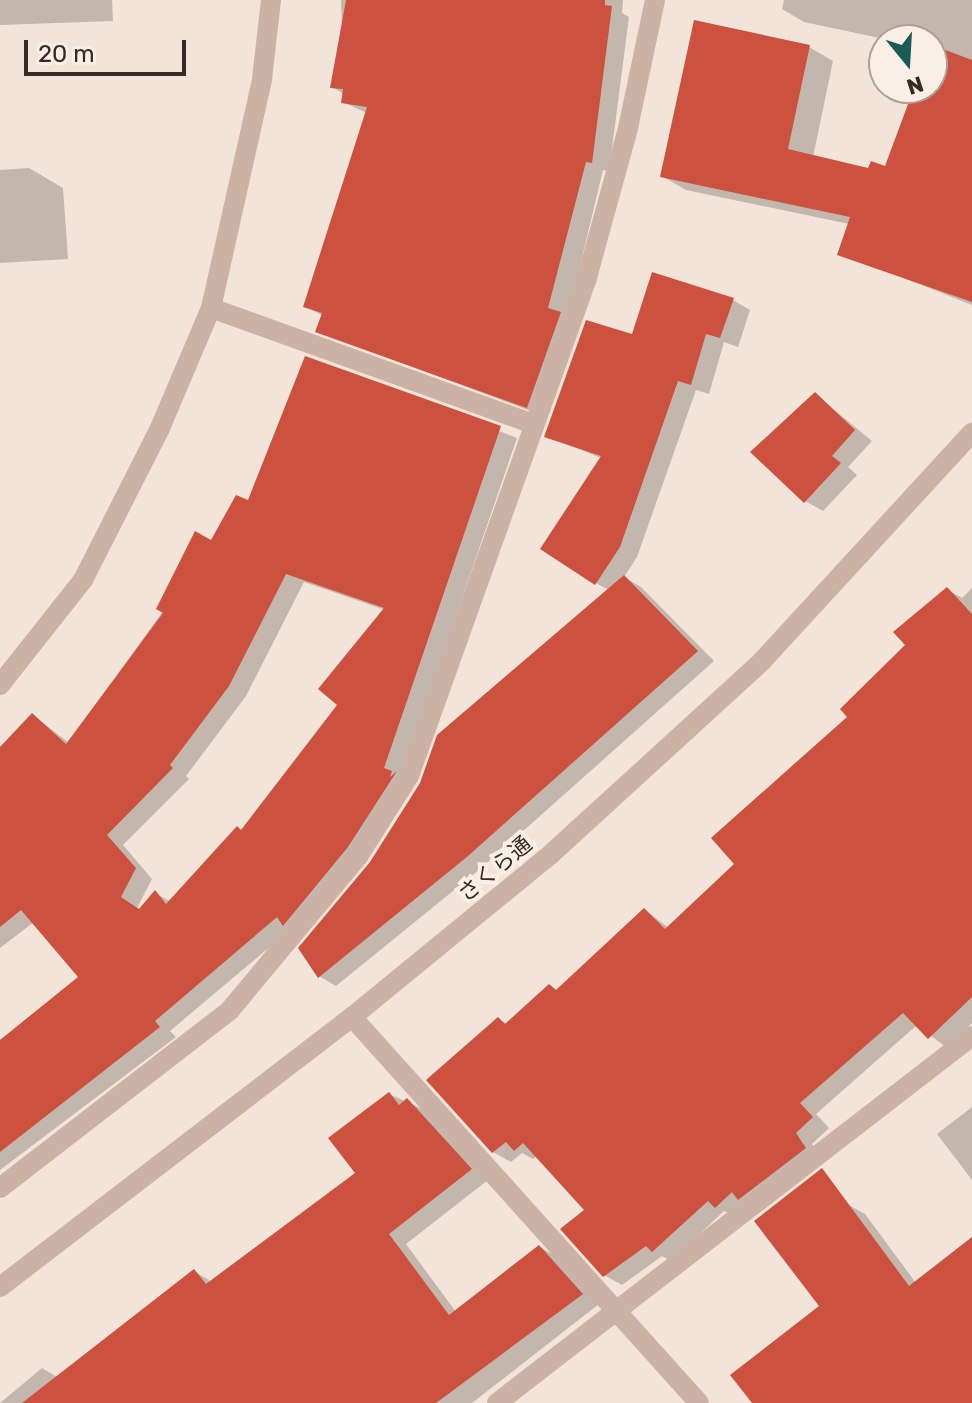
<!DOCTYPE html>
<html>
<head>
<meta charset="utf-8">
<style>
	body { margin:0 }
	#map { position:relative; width:972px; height:1403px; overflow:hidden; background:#f3e4d9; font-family:Rubik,"Noto Sans JP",sans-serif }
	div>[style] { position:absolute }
	.shadow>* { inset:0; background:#0003 }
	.building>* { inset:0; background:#cc513e }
	.minor>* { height:20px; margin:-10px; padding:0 10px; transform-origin:10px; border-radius:10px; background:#cbb2a5 }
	span { translate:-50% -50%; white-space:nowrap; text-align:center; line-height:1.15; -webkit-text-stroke:8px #faefe6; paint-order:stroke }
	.street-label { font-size:22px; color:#362a26 }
	.north { position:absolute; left:868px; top:24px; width:80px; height:80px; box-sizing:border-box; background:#faefe6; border:2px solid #aca099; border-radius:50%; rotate:162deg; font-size:22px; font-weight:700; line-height:32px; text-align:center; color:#362a26 }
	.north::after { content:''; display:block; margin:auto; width:28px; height:36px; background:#1a5a57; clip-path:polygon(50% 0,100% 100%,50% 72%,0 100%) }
	.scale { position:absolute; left:24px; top:40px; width:162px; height:36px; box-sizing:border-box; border:4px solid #362a26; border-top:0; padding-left:10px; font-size:24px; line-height:28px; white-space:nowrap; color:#362a26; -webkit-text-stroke:6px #faefe6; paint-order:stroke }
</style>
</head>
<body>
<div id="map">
	<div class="shadow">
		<div style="clip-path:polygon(0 0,112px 0,113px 21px,0 25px)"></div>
		<div style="clip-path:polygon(341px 0,623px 0,622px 13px,629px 17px,609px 171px,603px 170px,544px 416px,317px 331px,323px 316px,305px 306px,367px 113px,343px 102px,344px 94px,332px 87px,342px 30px)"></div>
		<div style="clip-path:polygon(784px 0,972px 0,972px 104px,916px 88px,932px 88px,932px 40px,889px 40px,804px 22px,782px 9px)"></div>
		<div style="clip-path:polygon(809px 47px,833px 61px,813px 157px,911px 177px,972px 147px,972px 305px,871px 265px,897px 234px,686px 190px,662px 176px)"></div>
		<div style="clip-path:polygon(29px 168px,63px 188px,68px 259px,0 263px,0 170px)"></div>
		<div style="clip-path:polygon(733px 300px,750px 310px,738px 347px,724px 342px,709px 394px,696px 390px,637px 557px,624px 577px,641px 587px,714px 661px,485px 865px,336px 986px,319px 976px,609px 590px,596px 583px,601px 458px,547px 436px,633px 336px)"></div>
		<div style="clip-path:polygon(evenodd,306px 358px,517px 438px,401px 776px,412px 782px,291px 929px,170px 1031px,176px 1037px,0 1170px,0 1042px,80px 978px,34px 922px,0 948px,0 748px,33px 715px,69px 743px,212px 542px,249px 503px,306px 358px,304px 582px,385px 610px,340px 705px,243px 832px,171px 902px,155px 893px,141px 910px,137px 908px,152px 879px,123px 845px,189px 779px,186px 776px,246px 696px,304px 582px)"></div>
		<div style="clip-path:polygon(815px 394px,872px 441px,848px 467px,857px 475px,823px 511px,805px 501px)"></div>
		<div style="clip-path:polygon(972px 588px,972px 1023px,947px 1048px,917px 1025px,816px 1114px,829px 1128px,812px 1144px,823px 1158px,733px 1216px,724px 1211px,671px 1261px,662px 1256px,622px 1285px,604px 1275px,587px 1210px,537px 1156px,533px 1159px,522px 1153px,511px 1162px,493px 1152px,429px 1080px,498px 1019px,508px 1024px,558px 991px,645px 910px,669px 928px,737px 864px,948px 590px,962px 598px)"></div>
		<div style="clip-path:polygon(389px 1094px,425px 1110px,488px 1180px,406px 1244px,456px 1312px,540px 1247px,557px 1257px,599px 1304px,472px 1403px,0 1403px,42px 1368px,57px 1377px,194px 1271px,212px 1282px,358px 1173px)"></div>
		<div style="clip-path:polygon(972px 1107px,972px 1180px,937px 1134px)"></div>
		<div style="clip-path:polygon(847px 1204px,865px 1214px,916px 1283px,972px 1239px,972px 1403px,755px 1403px,821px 1306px)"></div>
	</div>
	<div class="building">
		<div style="clip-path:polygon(346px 0,605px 0,605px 5px,612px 6px,592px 163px,586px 162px,548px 308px,561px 312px,527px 408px,315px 332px,322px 313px,303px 307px,367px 107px,341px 103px,343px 89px,330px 88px)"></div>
		<div style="clip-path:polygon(694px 20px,810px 45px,788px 149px,868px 168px,871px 161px,885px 166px,914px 88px,932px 88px,932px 45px,972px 60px,972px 302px,837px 255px,850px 217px,660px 177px)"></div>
		<div style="clip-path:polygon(652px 272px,734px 298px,720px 338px,706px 334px,691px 385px,678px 381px,620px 547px,595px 585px,540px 549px,601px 456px,544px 437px,586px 320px,632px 334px)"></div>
		<div style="clip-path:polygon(evenodd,305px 356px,501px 426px,384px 768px,392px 771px,390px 777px,397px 771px,348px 847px,283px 926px,277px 917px,155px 1021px,160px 1027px,0 1152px,0 1040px,78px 977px,21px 910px,0 927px,0 747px,32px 713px,66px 744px,163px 613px,156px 609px,195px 531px,211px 540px,236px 495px,248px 500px,305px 356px,286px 574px,384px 608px,318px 689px,337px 705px,241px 830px,237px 826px,166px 904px,155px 890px,139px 909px,121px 897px,136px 868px,107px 835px,173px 768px,170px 765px,229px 686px,286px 574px)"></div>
		<div style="clip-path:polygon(815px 392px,855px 430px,832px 456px,841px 463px,804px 503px,750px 452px)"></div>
		<div style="clip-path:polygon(624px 575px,698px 651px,468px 856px,318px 978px,298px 948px,370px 862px,420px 783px,437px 735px)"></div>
		<div style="clip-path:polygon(947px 587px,972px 614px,972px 997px,928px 1039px,903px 1013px,800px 1103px,813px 1117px,796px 1133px,806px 1148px,738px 1200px,732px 1192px,715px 1208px,708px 1201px,652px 1252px,646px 1246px,603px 1277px,560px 1229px,584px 1210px,523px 1143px,514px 1151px,506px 1142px,492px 1153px,426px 1080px,498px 1017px,505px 1024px,549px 984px,556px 990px,644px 908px,665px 929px,734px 864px,711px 838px,847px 717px,840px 709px,905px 645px,893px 632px)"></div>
		<div style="clip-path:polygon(389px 1092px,399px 1105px,407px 1098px,472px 1169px,389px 1234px,449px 1315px,539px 1245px,583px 1294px,436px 1403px,22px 1403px,194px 1269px,206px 1284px,355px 1173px,328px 1138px)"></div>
		<div style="clip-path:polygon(822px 1168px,909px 1286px,972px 1237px,972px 1403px,752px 1403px,730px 1375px,819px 1306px,754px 1221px)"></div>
	</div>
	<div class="minor">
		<div style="left:211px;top:308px;width:342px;rotate:19.8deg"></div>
		<div style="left:0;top:685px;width:134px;rotate:-51.7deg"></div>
		<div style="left:83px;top:580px;width:170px;rotate:-63.1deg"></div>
		<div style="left:160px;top:428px;width:130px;rotate:-67deg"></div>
		<div style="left:211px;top:308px;width:235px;rotate:-77.4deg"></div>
		<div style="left:262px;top:79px;width:80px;rotate:-83.5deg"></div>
		<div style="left:352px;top:1017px;width:519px;rotate:48.05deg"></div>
		<div style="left:0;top:1188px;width:291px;rotate:-37.7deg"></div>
		<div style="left:230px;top:1010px;width:202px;rotate:-50.2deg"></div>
		<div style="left:359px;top:855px;width:93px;rotate:-57.7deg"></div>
		<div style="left:409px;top:776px;width:526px;rotate:-70.32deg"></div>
		<div style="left:586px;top:281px;width:159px;rotate:-74.6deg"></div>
		<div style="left:628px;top:128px;width:131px;rotate:-78.1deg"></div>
		<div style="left:0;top:1287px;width:444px;rotate:-37.5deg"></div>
		<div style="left:352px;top:1017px;width:257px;rotate:-39.3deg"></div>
		<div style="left:551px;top:854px;width:286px;rotate:-42.4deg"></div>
		<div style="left:762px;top:661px;width:310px;rotate:-47.4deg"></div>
		<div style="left:497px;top:1403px;width:600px;rotate:-37.69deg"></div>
	</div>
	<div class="street-label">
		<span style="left:495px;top:869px;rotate:-40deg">さくら通</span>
	</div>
	<div class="north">N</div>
	<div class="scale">20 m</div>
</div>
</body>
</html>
